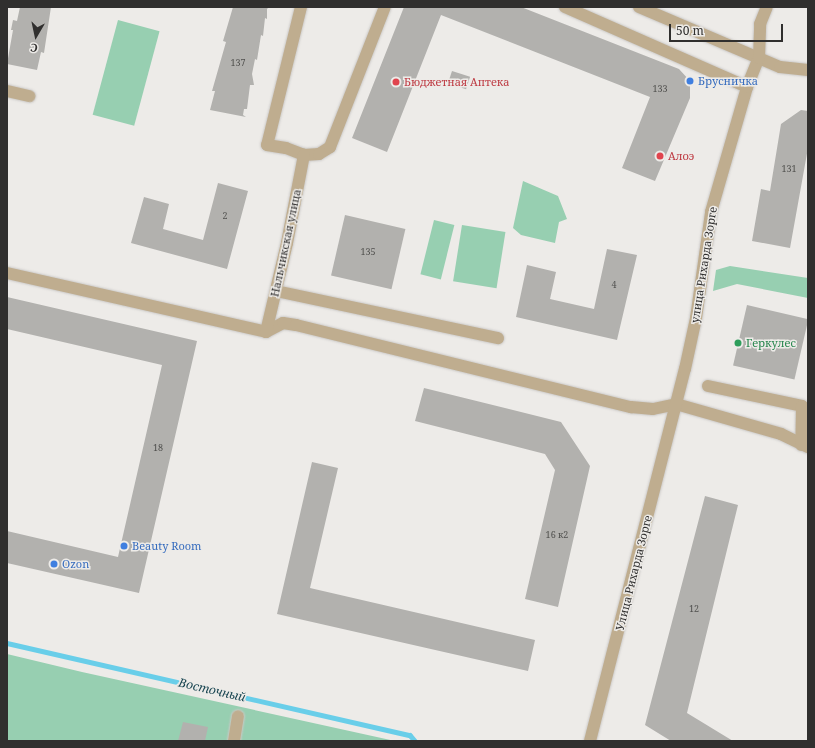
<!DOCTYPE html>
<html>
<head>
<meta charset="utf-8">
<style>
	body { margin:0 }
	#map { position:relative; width:815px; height:748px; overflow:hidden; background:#edebe8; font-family:"Noto Serif",serif }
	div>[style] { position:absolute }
	.green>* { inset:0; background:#97cfb1; transform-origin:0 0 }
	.stream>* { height:4.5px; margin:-2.25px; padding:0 2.25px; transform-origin:2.25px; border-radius:2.25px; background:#69cee9 }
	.building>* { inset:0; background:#b2b1ae; transform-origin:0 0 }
	.roads { filter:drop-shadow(0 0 1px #cbc9c7) drop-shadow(0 0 1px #cbc9c7) }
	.minor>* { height:12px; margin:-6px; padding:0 6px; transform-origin:6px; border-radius:6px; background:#bfad8f }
	.dots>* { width:11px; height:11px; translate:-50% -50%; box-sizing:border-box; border:2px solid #edebe8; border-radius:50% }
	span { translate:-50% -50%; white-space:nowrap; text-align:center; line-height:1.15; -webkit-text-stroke:3px #edebe8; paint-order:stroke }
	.number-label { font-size:9px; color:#50504e }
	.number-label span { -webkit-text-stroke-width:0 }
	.shop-label { font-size:11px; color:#366cbe }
	.left { translate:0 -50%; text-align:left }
	.health-label { font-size:11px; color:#be3a42 }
	.street-label { font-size:11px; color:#302f2e }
	.leisure-label { font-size:11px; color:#27864d }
	.water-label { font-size:12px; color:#174450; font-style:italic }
	.frame { position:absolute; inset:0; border:8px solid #302f2e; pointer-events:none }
	.north { position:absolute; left:16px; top:16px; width:40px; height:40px; -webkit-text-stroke:3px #edebe8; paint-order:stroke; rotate:189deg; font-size:11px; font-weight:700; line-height:16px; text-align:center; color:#302f2e }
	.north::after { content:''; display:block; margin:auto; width:14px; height:18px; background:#302f2e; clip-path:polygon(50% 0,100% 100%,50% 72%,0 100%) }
	.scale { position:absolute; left:669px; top:24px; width:114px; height:18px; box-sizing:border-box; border:2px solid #302f2e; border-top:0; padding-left:5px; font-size:12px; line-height:14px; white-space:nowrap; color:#302f2e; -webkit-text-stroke:3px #edebe8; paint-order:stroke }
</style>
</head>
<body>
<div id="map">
	<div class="green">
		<div style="left:118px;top:20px;width:43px;height:98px;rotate:15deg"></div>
		<div style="clip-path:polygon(523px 181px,558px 196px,567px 219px,559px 222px,555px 243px,521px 235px,513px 228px)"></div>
		<div style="left:434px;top:220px;width:21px;height:56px;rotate:14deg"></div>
		<div style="left:462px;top:225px;width:44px;height:57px;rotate:9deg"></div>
		<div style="clip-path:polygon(730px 266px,808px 278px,808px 298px,737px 284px,713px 291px,716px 270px)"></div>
		<div style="clip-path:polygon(7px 654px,82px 672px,395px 741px,7px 741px)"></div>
	</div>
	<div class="stream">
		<div style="left:7px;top:643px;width:413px;rotate:12.9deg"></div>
		<div style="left:410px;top:735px;width:8px;rotate:50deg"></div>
	</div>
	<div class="building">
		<div style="clip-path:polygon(20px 7px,51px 7px,44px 53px,41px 52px,37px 70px,7px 64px,13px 30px,11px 30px,13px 20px,17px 21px)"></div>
		<div style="clip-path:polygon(233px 7px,269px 7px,267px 9px,267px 19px,265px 18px,263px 36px,261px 35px,257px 60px,255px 59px,252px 74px,254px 85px,250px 85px,247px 109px,244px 109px,243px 115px,246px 117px,210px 110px,215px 91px,212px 91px,226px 42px,223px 41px)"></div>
		<div style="clip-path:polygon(404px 7px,521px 7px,679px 69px,690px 81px,690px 98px,655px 181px,622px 168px,650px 97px,441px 15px,387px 152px,352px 138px)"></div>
		<div style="left:452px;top:71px;width:19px;height:13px;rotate:18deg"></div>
		<div style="clip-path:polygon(801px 110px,808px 111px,808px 148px,790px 248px,752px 241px,761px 189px,770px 191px,781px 124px)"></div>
		<div style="clip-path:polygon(218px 183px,248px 191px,227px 269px,131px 243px,144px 197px,169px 204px,163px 229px,203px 240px)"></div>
		<div style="left:345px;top:215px;width:62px;height:62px;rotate:13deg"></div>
		<div style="clip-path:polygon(607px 249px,637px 255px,617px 340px,516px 317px,527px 265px,556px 272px,550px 299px,594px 309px)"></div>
		<div style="clip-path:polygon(7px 297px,197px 341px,139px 593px,7px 563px,7px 531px,118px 557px,162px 365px,7px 329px)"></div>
		<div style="left:747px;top:305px;width:63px;height:62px;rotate:13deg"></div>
		<div style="clip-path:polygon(424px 388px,561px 422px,590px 466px,558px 607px,525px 599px,555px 470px,545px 454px,415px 421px)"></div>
		<div style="clip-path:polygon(312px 462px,338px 468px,310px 588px,535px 640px,528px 671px,277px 614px)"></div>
		<div style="clip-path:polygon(705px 496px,738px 505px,687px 713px,733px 741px,671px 741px,645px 725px)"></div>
		<div style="clip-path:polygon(183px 722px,208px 727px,205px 741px,178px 741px)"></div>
	</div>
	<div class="roads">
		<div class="minor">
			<div style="left:301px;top:7px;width:142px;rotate:103.8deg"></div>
			<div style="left:267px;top:145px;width:19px;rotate:9deg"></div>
			<div style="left:286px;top:148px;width:19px;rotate:21deg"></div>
			<div style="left:304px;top:155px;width:15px;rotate:-4deg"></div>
			<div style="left:319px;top:154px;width:13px;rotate:-32deg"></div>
			<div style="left:330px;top:147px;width:150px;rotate:-68.6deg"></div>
			<div style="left:565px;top:7px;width:199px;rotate:23.7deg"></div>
			<div style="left:639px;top:7px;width:153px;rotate:23.1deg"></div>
			<div style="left:780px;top:67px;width:28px;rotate:6deg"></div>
			<div style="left:7px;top:91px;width:23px;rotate:13deg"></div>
			<div style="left:7px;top:273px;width:266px;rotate:12.8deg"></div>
			<div style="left:266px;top:332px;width:19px;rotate:-28deg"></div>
			<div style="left:283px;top:323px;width:13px;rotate:9deg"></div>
			<div style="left:296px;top:325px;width:345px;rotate:13.8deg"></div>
			<div style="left:631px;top:407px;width:22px;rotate:5deg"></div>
			<div style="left:653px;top:409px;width:24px;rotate:-12deg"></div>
			<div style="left:676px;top:404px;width:109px;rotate:15.9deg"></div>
			<div style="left:781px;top:434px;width:30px;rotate:26deg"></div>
			<div style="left:276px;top:291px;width:227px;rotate:12deg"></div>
			<div style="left:266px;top:332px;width:91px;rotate:-76.7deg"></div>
			<div style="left:287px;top:243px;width:90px;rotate:-79.1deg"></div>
			<div style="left:708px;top:386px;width:96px;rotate:12deg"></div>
			<div style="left:802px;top:406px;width:39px;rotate:91deg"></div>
			<div style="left:234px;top:741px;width:25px;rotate:-81deg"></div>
			<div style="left:590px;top:741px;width:384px;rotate:-75.7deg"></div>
			<div style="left:685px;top:369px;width:52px;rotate:-77.8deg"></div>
			<div style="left:696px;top:318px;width:107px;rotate:-81.9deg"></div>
			<div style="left:711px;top:212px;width:130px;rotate:-73.9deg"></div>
			<div style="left:747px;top:87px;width:31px;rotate:-68deg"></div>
			<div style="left:759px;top:58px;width:34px;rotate:-88deg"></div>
			<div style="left:760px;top:24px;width:18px;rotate:-68deg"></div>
		</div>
	</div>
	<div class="dots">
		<div style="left:690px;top:81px;background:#3f7fe0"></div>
		<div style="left:396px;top:82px;background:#e0444e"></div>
		<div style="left:660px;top:156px;background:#e0444e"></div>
		<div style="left:738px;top:343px;background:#2e9e5b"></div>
		<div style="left:124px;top:546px;background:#3f7fe0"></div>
		<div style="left:54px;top:564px;background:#3f7fe0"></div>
	</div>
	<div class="number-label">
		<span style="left:238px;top:63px">137</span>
		<span style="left:660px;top:89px">133</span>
		<span style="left:789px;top:169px">131</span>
		<span style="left:225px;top:216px">2</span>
		<span style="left:368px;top:252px">135</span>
		<span style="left:614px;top:285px">4</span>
		<span style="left:158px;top:448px">18</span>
		<span style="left:557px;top:535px">16 к2</span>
		<span style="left:694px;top:609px">12</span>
	</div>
	<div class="shop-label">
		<span class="left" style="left:698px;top:81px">Брусничка</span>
		<span class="left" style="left:132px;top:546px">Beauty Room</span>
		<span class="left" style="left:62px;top:564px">Ozon</span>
	</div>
	<div class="health-label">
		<span class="left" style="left:404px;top:82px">Бюджетная Аптека</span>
		<span class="left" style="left:668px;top:156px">Алоэ</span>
	</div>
	<div class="street-label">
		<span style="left:286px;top:243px;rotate:-78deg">Нальчикская улица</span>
		<span style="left:704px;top:265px;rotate:-81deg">улица Рихарда Зорге</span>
		<span style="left:634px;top:573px;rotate:-76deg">Улица Рихарда Зорге</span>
	</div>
	<div class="leisure-label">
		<span class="left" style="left:746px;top:343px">Геркулес</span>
	</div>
	<div class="water-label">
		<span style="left:212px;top:690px;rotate:13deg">Восточный</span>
	</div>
	<div class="frame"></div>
	<div class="north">С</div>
	<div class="scale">50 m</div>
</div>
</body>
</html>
